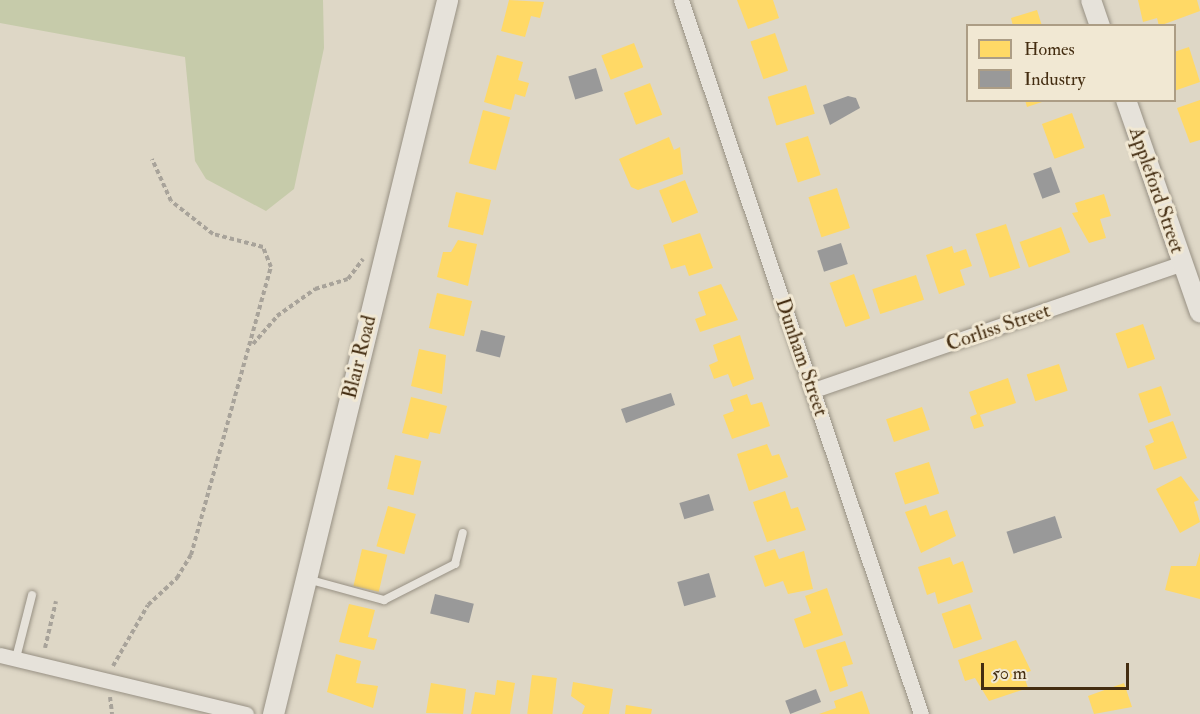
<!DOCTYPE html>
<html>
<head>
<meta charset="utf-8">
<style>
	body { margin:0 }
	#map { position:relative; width:1200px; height:714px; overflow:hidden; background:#ded7c6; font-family:"IM FELL Double Pica",serif }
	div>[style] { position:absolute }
	.green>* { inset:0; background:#c6cbaa }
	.homes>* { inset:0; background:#ffd966; transform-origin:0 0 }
	.industry>* { inset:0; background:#999; transform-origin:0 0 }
	.path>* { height:4px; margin-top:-2px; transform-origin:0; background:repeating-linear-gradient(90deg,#a8a39a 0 4.5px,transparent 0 7.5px) }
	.roads { filter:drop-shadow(0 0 2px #979083) drop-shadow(0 0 2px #979083) }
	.service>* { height:8px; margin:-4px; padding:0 4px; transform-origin:4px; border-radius:4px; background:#e6e2da }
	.minor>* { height:15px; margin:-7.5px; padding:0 7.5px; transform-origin:7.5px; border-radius:7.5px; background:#e6e2da }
	.tertiary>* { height:20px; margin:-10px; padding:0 10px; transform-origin:10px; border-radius:10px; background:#e6e2da }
	.secondary>* { height:21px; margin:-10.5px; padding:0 10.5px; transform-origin:10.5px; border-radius:10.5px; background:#e6e2da }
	span { translate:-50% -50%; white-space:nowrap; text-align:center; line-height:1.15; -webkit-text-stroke:6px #f1e8d3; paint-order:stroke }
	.street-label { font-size:20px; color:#442d11 }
	.legend { position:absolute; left:966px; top:24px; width:210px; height:78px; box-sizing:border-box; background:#f1e8d3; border:2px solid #ac9d85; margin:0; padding:8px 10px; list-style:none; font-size:18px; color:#442d11 }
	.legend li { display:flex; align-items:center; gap:12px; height:30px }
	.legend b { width:30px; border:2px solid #ac9d85 }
	.scale { position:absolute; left:981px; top:663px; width:148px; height:27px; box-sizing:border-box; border:3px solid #442d11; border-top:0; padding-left:8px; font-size:18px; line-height:21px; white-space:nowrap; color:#442d11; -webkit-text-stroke:4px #f1e8d3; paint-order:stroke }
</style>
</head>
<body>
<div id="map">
	<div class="green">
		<div style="clip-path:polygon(0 0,323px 0,324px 48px,294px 189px,266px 211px,206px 179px,195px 161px,185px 57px,0 23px)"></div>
	</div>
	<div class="homes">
		<div style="clip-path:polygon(509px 0,544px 2px,540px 18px,531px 16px,525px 37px,501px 31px)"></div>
		<div style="clip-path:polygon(737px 0,773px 0,779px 18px,748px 29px)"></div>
		<div style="clip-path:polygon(1138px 0,1197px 0,1200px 11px,1159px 26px,1157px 18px,1143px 22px)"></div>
		<div style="clip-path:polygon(1037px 10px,1042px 26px,1013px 26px,1011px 18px)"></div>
		<div style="left:775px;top:33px;width:40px;height:26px;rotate:71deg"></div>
		<div style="left:634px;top:43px;width:26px;height:35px;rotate:69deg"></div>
		<div style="clip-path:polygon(1189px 47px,1200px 82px,1174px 91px,1174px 52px)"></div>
		<div style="clip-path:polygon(497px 55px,523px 62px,518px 80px,529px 83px,525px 97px,515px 94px,511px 110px,484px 102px)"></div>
		<div style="left:650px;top:83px;width:34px;height:28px;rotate:69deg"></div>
		<div style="left:806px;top:85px;width:30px;height:40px;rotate:73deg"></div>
		<div style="clip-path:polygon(1025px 100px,1045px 100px,1045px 101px,1027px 107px)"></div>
		<div style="clip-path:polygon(1200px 100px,1200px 140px,1190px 143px,1177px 108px)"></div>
		<div style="left:483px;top:110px;width:28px;height:55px;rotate:15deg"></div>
		<div style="left:1072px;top:113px;width:37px;height:32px;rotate:70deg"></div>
		<div style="left:808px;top:136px;width:41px;height:24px;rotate:72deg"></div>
		<div style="clip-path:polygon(669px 137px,674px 150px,680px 147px,683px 174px,638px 190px,631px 187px,619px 159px)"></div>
		<div style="left:685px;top:180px;width:35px;height:28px;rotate:68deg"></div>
		<div style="left:837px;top:188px;width:42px;height:30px;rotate:72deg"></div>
		<div style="left:456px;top:192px;width:36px;height:36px;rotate:13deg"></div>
		<div style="clip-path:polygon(1104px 194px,1111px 216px,1100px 219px,1106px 238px,1089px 243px,1072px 213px,1078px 212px,1075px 203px)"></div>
		<div style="left:1006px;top:224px;width:46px;height:32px;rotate:72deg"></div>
		<div style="left:1061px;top:227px;width:27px;height:44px;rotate:70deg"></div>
		<div style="clip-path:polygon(700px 233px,713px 268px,689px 276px,685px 265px,671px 269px,663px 245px)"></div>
		<div style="clip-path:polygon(458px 240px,477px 244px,468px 286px,437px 277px,443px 252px,451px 252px)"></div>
		<div style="clip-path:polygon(952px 246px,954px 253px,966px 249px,972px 266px,960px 270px,965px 285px,939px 294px,926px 255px)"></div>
		<div style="left:854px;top:274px;width:47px;height:26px;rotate:70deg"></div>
		<div style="left:916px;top:275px;width:26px;height:46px;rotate:72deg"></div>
		<div style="clip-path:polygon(721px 284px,738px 320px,700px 332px,695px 319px,706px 315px,698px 292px)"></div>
		<div style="left:437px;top:293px;width:36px;height:36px;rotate:13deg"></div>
		<div style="left:1143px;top:324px;width:37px;height:29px;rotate:71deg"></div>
		<div style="clip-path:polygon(740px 335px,754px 379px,733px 387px,728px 374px,714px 379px,709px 365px,718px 361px,713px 345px)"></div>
		<div style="clip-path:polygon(419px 349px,446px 355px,442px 394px,411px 386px)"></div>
		<div style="left:1059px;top:364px;width:28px;height:34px;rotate:72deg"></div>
		<div style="clip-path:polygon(1008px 378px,1016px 403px,980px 415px,984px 426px,974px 429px,970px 417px,977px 414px,969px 392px)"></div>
		<div style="left:1161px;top:386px;width:31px;height:24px;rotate:71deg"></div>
		<div style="clip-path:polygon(747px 394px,751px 405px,762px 402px,770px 426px,732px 439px,723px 415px,734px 411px,730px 400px)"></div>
		<div style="clip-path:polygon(411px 397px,447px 406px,440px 434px,430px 432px,428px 439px,402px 433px)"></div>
		<div style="left:922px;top:407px;width:24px;height:38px;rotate:71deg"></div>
		<div style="clip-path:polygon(1173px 421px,1187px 458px,1154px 470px,1145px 446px,1154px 442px,1149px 430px)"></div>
		<div style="clip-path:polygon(767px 444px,772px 456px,779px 454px,788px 477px,749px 491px,737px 454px)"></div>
		<div style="left:395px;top:455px;width:27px;height:35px;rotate:13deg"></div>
		<div style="left:929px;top:462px;width:33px;height:36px;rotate:72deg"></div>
		<div style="clip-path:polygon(1181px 476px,1199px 500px,1194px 502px,1200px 522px,1180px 533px,1156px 489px)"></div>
		<div style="clip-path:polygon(785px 491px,791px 509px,798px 507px,806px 530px,767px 542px,753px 502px)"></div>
		<div style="clip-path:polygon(926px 505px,930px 516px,947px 510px,956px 536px,921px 553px,905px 512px)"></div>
		<div style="left:388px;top:506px;width:29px;height:42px;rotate:16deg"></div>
		<div style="left:362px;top:549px;width:26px;height:38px;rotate:13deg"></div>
		<div style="clip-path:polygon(775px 549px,779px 559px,804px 551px,813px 589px,788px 594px,783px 581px,765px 587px,754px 556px)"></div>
		<div style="clip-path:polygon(1200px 552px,1200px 599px,1165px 590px,1171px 566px,1196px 566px)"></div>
		<div style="clip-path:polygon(950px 557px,953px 565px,963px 561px,973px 592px,938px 604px,935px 592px,927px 595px,918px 567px)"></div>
		<div style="clip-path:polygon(827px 588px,843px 635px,804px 648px,794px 619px,811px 613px,805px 596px)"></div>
		<div style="clip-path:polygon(349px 604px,375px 610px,368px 637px,377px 639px,374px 650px,339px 642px)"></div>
		<div style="left:970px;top:604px;width:37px;height:30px;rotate:71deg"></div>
		<div style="clip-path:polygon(1016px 640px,1031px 671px,1023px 673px,1028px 688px,989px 701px,975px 678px,965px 681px,958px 660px)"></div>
		<div style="clip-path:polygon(845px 641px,853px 664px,842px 667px,848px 686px,830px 692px,816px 650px)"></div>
		<div style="clip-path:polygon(336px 654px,361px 661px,356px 683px,378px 686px,373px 708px,327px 692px)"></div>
		<div style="left:532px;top:675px;width:25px;height:39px;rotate:7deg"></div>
		<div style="clip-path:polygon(497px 680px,515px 683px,510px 714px,471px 714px,475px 692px,495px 695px)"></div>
		<div style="clip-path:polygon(573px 682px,613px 689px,609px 714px,582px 714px,585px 706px,571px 696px)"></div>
		<div style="clip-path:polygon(431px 683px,466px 689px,463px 714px,426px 713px)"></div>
		<div style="clip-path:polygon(1124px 683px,1132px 707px,1094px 714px,1088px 696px)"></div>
		<div style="clip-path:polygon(862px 691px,870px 714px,819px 714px,836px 708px,834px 701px)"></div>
		<div style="clip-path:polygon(626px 705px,652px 709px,651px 714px,625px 714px)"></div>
	</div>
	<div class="industry">
		<div style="left:596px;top:68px;width:24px;height:29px;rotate:73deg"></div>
		<div style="clip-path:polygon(848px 96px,856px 98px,860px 108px,830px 125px,823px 105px)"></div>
		<div style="left:1051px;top:167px;width:27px;height:19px;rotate:70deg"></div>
		<div style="left:841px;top:243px;width:22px;height:25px;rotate:72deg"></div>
		<div style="left:481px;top:330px;width:25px;height:22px;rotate:14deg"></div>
		<div style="clip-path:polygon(671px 393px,675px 405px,626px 423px,621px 409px)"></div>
		<div style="left:709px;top:494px;width:17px;height:31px;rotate:73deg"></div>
		<div style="left:1055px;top:516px;width:23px;height:51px;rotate:72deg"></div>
		<div style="left:709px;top:573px;width:25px;height:33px;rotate:74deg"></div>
		<div style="left:435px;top:594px;width:40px;height:20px;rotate:14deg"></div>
		<div style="left:816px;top:689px;width:14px;height:33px;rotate:69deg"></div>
	</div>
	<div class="path">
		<div style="left:253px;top:344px;width:37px;rotate:-49deg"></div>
		<div style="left:277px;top:316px;width:47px;rotate:-35.4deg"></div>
		<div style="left:315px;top:289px;width:34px;rotate:-17deg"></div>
		<div style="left:348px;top:279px;width:25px;rotate:-53deg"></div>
		<div style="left:45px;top:648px;width:48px;rotate:-76.8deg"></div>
		<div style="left:113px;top:666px;width:70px;rotate:-60.2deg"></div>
		<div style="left:148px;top:605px;width:40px;rotate:-43deg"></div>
		<div style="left:177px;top:578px;width:27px;rotate:-59deg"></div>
		<div style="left:191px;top:555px;width:299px;rotate:-74.5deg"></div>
		<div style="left:271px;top:267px;width:22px;rotate:-112deg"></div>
		<div style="left:263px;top:247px;width:52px;rotate:-165.4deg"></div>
		<div style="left:213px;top:234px;width:53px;rotate:-141.8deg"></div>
		<div style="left:171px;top:201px;width:46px;rotate:-114.3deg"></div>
		<div style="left:110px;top:697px;width:17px;rotate:83deg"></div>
	</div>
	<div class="roads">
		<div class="service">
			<div style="left:307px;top:579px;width:80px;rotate:15.3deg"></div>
			<div style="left:384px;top:600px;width:80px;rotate:-26.9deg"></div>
			<div style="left:455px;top:564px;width:32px;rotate:-76deg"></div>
			<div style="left:16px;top:658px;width:65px;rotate:-75.7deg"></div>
		</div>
		<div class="minor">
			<div style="left:681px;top:0;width:753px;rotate:71.42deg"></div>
			<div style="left:814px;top:390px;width:389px;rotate:-19deg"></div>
			<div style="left:0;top:655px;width:253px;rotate:13.5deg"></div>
		</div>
		<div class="tertiary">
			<div style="left:1091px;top:0;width:28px;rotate:71deg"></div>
			<div style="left:1126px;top:100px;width:225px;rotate:70.8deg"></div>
		</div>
		<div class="secondary">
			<div style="left:273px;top:714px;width:735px;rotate:-76.3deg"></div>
		</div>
	</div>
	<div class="street-label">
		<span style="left:1157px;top:190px;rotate:71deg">Appleford Street</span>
		<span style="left:998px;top:327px;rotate:-19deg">Corliss Street</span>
		<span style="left:359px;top:357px;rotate:-76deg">Blair Road</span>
		<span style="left:802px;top:357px;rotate:71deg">Dunham Street</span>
	</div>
	<ul class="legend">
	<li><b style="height:16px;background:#ffd966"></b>Homes</li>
	<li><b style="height:16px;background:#999"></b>Industry</li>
	</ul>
	<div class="scale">50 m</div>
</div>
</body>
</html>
